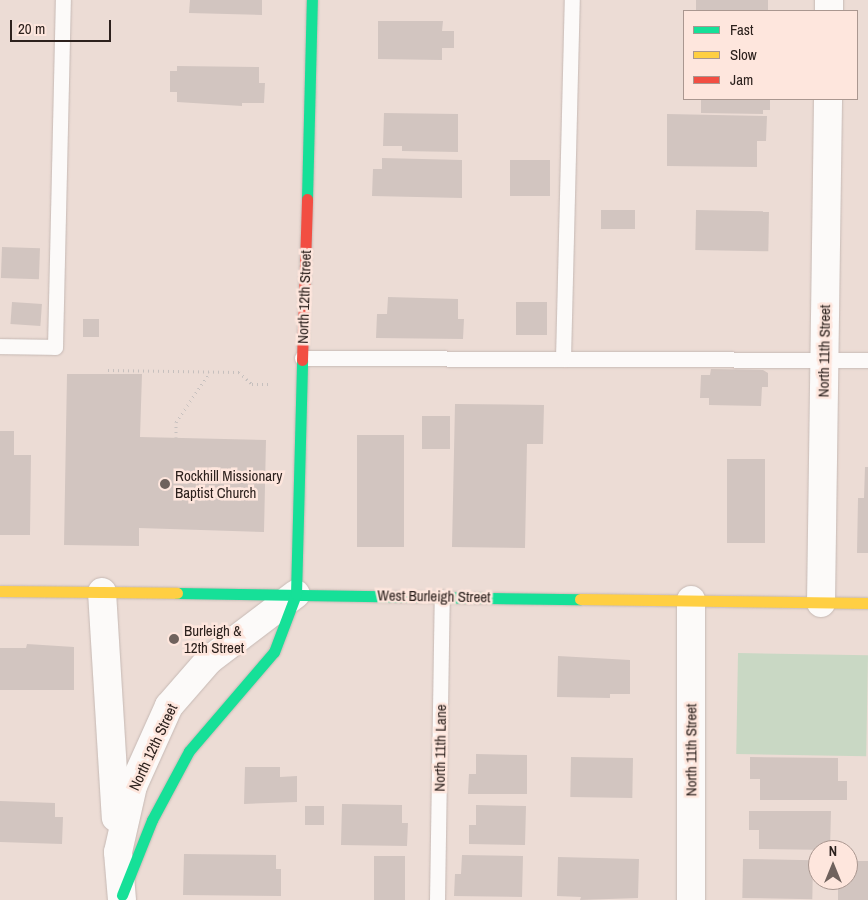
<!DOCTYPE html>
<html>
<head>
<meta charset="utf-8">
<style>
	body { margin:0 }
	#map { position:relative; width:868px; height:900px; overflow:hidden; background:#ecdcd5; font-family:"Archivo Narrow",sans-serif }
	div>[style] { position:absolute }
	.green>* { inset:0; background:#c9d8c4; transform-origin:0 0 }
	.building>* { inset:0; background:#d2c5c0; transform-origin:0 0 }
	.path>* { height:3px; margin-top:-1.5px; transform-origin:0; background:repeating-linear-gradient(90deg,#c6c0be 0 1px,transparent 0 5px) }
	.roads { filter:drop-shadow(0 0 1px #c6b9b4) drop-shadow(0 0 1px #c6b9b4) }
	.lane>* { height:15px; margin:-7.5px; padding:0 7.5px; transform-origin:7.5px; border-radius:7.5px; background:#fcfaf9 }
	.street>* { height:28px; margin:-14px; padding:0 14px; transform-origin:14px; border-radius:14px; background:#fcfaf9 }
	.fast>* { height:11px; margin:-5.5px; padding:0 5.5px; transform-origin:5.5px; border-radius:5.5px; background:#16e098 }
	.slow>* { height:11px; margin:-5.5px; padding:0 5.5px; transform-origin:5.5px; border-radius:5.5px; background:#ffcf43 }
	.jam>* { height:11px; margin:-5.5px; padding:0 5.5px; transform-origin:5.5px; border-radius:5.5px; background:#f24e42 }
	.dots>* { width:14px; height:14px; translate:-50% -50%; box-sizing:border-box; border:2px solid #fee6dd; border-radius:50% }
	span { translate:-50% -50%; white-space:nowrap; text-align:center; line-height:1.15; -webkit-text-stroke:5px #fee6dd; paint-order:stroke }
	.street-label { font-size:15px; color:#2c211d }
	.poi-label { font-size:15px; color:#2c211d }
	.left { translate:0 -50%; text-align:left }
	.legend { position:absolute; left:683px; top:10px; width:175px; height:90px; box-sizing:border-box; background:#fee6dd; border:1px solid #aa9790; margin:0; padding:6px 9px; list-style:none; font-size:15px; color:#2c211d }
	.legend li { display:flex; align-items:center; gap:10px; height:25px }
	.legend b { width:25px; border:1px solid #aa9790 }
	.north { position:absolute; left:808px; top:840px; width:50px; height:50px; box-sizing:border-box; background:#fee6dd; border:1px solid #aa9790; border-radius:50%; rotate:0deg; font-size:14px; font-weight:700; line-height:20px; text-align:center; color:#2c211d }
	.north::after { content:''; display:block; margin:auto; width:18px; height:22px; background:#6f625d; clip-path:polygon(50% 0,100% 100%,50% 72%,0 100%) }
	.scale { position:absolute; left:10px; top:20px; width:101px; height:22px; box-sizing:border-box; border:2px solid #2c211d; border-top:0; padding-left:6px; font-size:15px; line-height:18px; white-space:nowrap; color:#2c211d; -webkit-text-stroke:4px #fee6dd; paint-order:stroke }
</style>
</head>
<body>
<div id="map">
	<div class="green">
		<div style="left:738px;top:653px;width:130px;height:101px;rotate:1deg"></div>
	</div>
	<div class="building">
		<div style="clip-path:polygon(190px 0,262px 0,262px 15px,189px 13px)"></div>
		<div style="left:696px;top:0;width:72px;height:11px"></div>
		<div style="clip-path:polygon(378px 21px,443px 21px,442px 31px,454px 31px,454px 48px,442px 48px,442px 60px,378px 59px)"></div>
		<div style="clip-path:polygon(177px 66px,259px 67px,259px 83px,265px 83px,264px 103px,242px 103px,242px 106px,177px 102px,177px 92px,170px 92px,170px 71px,177px 71px)"></div>
		<div style="clip-path:polygon(701px 99px,770px 99px,770px 110px,763px 110px,763px 114px,701px 113px)"></div>
		<div style="clip-path:polygon(384px 113px,458px 114px,458px 152px,402px 151px,402px 146px,383px 146px)"></div>
		<div style="clip-path:polygon(667px 114px,767px 116px,766px 141px,757px 141px,757px 167px,667px 166px)"></div>
		<div style="clip-path:polygon(382px 158px,462px 160px,462px 198px,372px 196px,373px 169px,382px 169px)"></div>
		<div style="left:510px;top:160px;width:40px;height:36px"></div>
		<div style="left:601px;top:210px;width:34px;height:19px"></div>
		<div style="left:696px;top:210px;width:73px;height:40px;rotate:1deg"></div>
		<div style="left:2px;top:247px;width:38px;height:31px;rotate:2deg"></div>
		<div style="clip-path:polygon(388px 297px,458px 299px,458px 319px,464px 319px,463px 339px,376px 338px,377px 314px,387px 314px)"></div>
		<div style="left:12px;top:302px;width:30px;height:22px;rotate:4deg"></div>
		<div style="left:516px;top:302px;width:31px;height:33px"></div>
		<div style="left:83px;top:319px;width:16px;height:18px"></div>
		<div style="clip-path:polygon(711px 369px,763px 370px,768px 373px,768px 387px,762px 387px,761px 406px,709px 405px,709px 398px,700px 398px,701px 375px,710px 375px)"></div>
		<div style="clip-path:polygon(67px 374px,142px 374px,140px 437px,266px 440px,264px 532px,139px 528px,139px 546px,64px 545px)"></div>
		<div style="clip-path:polygon(455px 404px,544px 405px,543px 444px,527px 444px,525px 548px,452px 547px)"></div>
		<div style="left:422px;top:416px;width:28px;height:33px"></div>
		<div style="clip-path:polygon(0 431px,14px 431px,14px 455px,31px 455px,30px 535px,0 535px)"></div>
		<div style="left:357px;top:435px;width:47px;height:112px"></div>
		<div style="left:727px;top:459px;width:38px;height:84px"></div>
		<div style="clip-path:polygon(865px 467px,868px 467px,868px 553px,857px 553px,858px 498px,864px 498px)"></div>
		<div style="clip-path:polygon(27px 644px,74px 647px,74px 690px,0 690px,0 648px,26px 648px)"></div>
		<div style="clip-path:polygon(558px 656px,630px 660px,630px 694px,610px 694px,610px 698px,557px 697px)"></div>
		<div style="clip-path:polygon(476px 754px,527px 755px,527px 794px,468px 794px,469px 774px,476px 774px)"></div>
		<div style="left:571px;top:757px;width:62px;height:40px;rotate:1deg"></div>
		<div style="clip-path:polygon(750px 757px,838px 758px,838px 781px,847px 781px,847px 800px,760px 800px,760px 779px,750px 779px)"></div>
		<div style="clip-path:polygon(245px 767px,280px 767px,280px 777px,297px 776px,297px 802px,244px 804px)"></div>
		<div style="clip-path:polygon(0 801px,55px 803px,55px 817px,63px 817px,62px 844px,0 842px)"></div>
		<div style="clip-path:polygon(342px 804px,402px 805px,402px 823px,408px 823px,407px 846px,341px 845px)"></div>
		<div style="clip-path:polygon(476px 805px,526px 806px,525px 845px,469px 844px,469px 825px,476px 825px)"></div>
		<div style="left:305px;top:806px;width:19px;height:19px"></div>
		<div style="clip-path:polygon(749px 811px,831px 811px,830px 850px,759px 849px,759px 830px,749px 830px)"></div>
		<div style="clip-path:polygon(184px 854px,276px 855px,276px 869px,281px 869px,281px 896px,183px 895px)"></div>
		<div style="clip-path:polygon(462px 855px,523px 856px,522px 897px,454px 896px,455px 874px,461px 874px)"></div>
		<div style="left:374px;top:856px;width:31px;height:44px"></div>
		<div style="clip-path:polygon(558px 857px,639px 859px,638px 898px,580px 900px,581px 897px,557px 896px)"></div>
		<div style="left:743px;top:859px;width:70px;height:39px;rotate:1deg"></div>
		<div style="clip-path:polygon(848px 861px,868px 861px,868px 900px,838px 900px,838px 880px,848px 880px)"></div>
	</div>
	<div class="path">
		<div style="left:108px;top:370px;width:131px;rotate:0.9deg"></div>
		<div style="left:239px;top:372px;width:18px;rotate:43deg"></div>
		<div style="left:252px;top:384px;width:18px"></div>
		<div style="left:176px;top:437px;width:15px;rotate:-90deg"></div>
		<div style="left:176px;top:422px;width:60px;rotate:-55.8deg"></div>
	</div>
	<div class="roads">
		<div class="lane">
			<div style="left:0;top:346px;width:55px;rotate:1deg"></div>
			<div style="left:55px;top:347px;width:347px;rotate:-88.7deg"></div>
			<div style="left:302px;top:358px;width:566px;rotate:0.2deg"></div>
			<div style="left:563px;top:359px;width:359px;rotate:-88.6deg"></div>
			<div style="left:437px;top:900px;width:303px;rotate:-89.1deg"></div>
		</div>
		<div class="street">
			<div style="left:829px;top:11px;width:11px;rotate:-90deg"></div>
			<div style="left:102px;top:592px;width:226px;rotate:86.5deg"></div>
			<div style="left:691px;top:600px;width:300px;rotate:90deg"></div>
			<div style="left:821px;top:603px;width:504px;rotate:-89.2deg"></div>
			<div style="left:122px;top:900px;width:48px;rotate:-94.8deg"></div>
			<div style="left:118px;top:852px;width:68px;rotate:-77.2deg"></div>
			<div style="left:133px;top:786px;width:88px;rotate:-65.8deg"></div>
			<div style="left:169px;top:706px;width:61px;rotate:-49deg"></div>
			<div style="left:209px;top:660px;width:109px;rotate:-37.2deg"></div>
		</div>
		<div class="fast">
			<div style="left:307px;top:199px;width:199px;rotate:-88.6deg"></div>
			<div style="left:177px;top:593px;width:403px;rotate:0.9deg"></div>
			<div style="left:122px;top:895px;width:81px;rotate:-68.2deg"></div>
			<div style="left:152px;top:820px;width:78px;rotate:-61.8deg"></div>
			<div style="left:189px;top:751px;width:130px;rotate:-49.4deg"></div>
			<div style="left:274px;top:652px;width:62px;rotate:-69.2deg"></div>
			<div style="left:296px;top:594px;width:234px;rotate:-88.5deg"></div>
		</div>
		<div class="slow">
			<div style="left:0;top:591px;width:177px;rotate:0.6deg"></div>
			<div style="left:580px;top:599px;width:288px;rotate:0.8deg"></div>
		</div>
		<div class="jam">
			<div style="left:302px;top:360px;width:161px;rotate:-88.2deg"></div>
		</div>
	</div>
	<div class="dots">
		<div style="left:165px;top:484px;background:#6f625d"></div>
		<div style="left:174px;top:639px;background:#6f625d"></div>
	</div>
	<div class="street-label">
		<span style="left:304px;top:297px;rotate:-88deg">North 12th Street</span>
		<span style="left:824px;top:351px;rotate:-89deg">North 11th Street</span>
		<span style="left:434px;top:596px;rotate:1deg">West Burleigh Street</span>
		<span style="left:153px;top:747px;rotate:-65deg">North 12th Street</span>
		<span style="left:440px;top:748px;rotate:-89deg">North 11th Lane</span>
		<span style="left:691px;top:750px;rotate:-90deg">North 11th Street</span>
	</div>
	<div class="poi-label">
		<span class="left" style="left:175px;top:484px">Rockhill Missionary<br>Baptist Church</span>
		<span class="left" style="left:184px;top:639px">Burleigh &amp;<br>12th Street</span>
	</div>
	<ul class="legend">
	<li><b style="height:6px;background:#16e098"></b>Fast</li>
	<li><b style="height:6px;background:#ffcf43"></b>Slow</li>
	<li><b style="height:6px;background:#f24e42"></b>Jam</li>
	</ul>
	<div class="north">N</div>
	<div class="scale">20 m</div>
</div>
</body>
</html>
